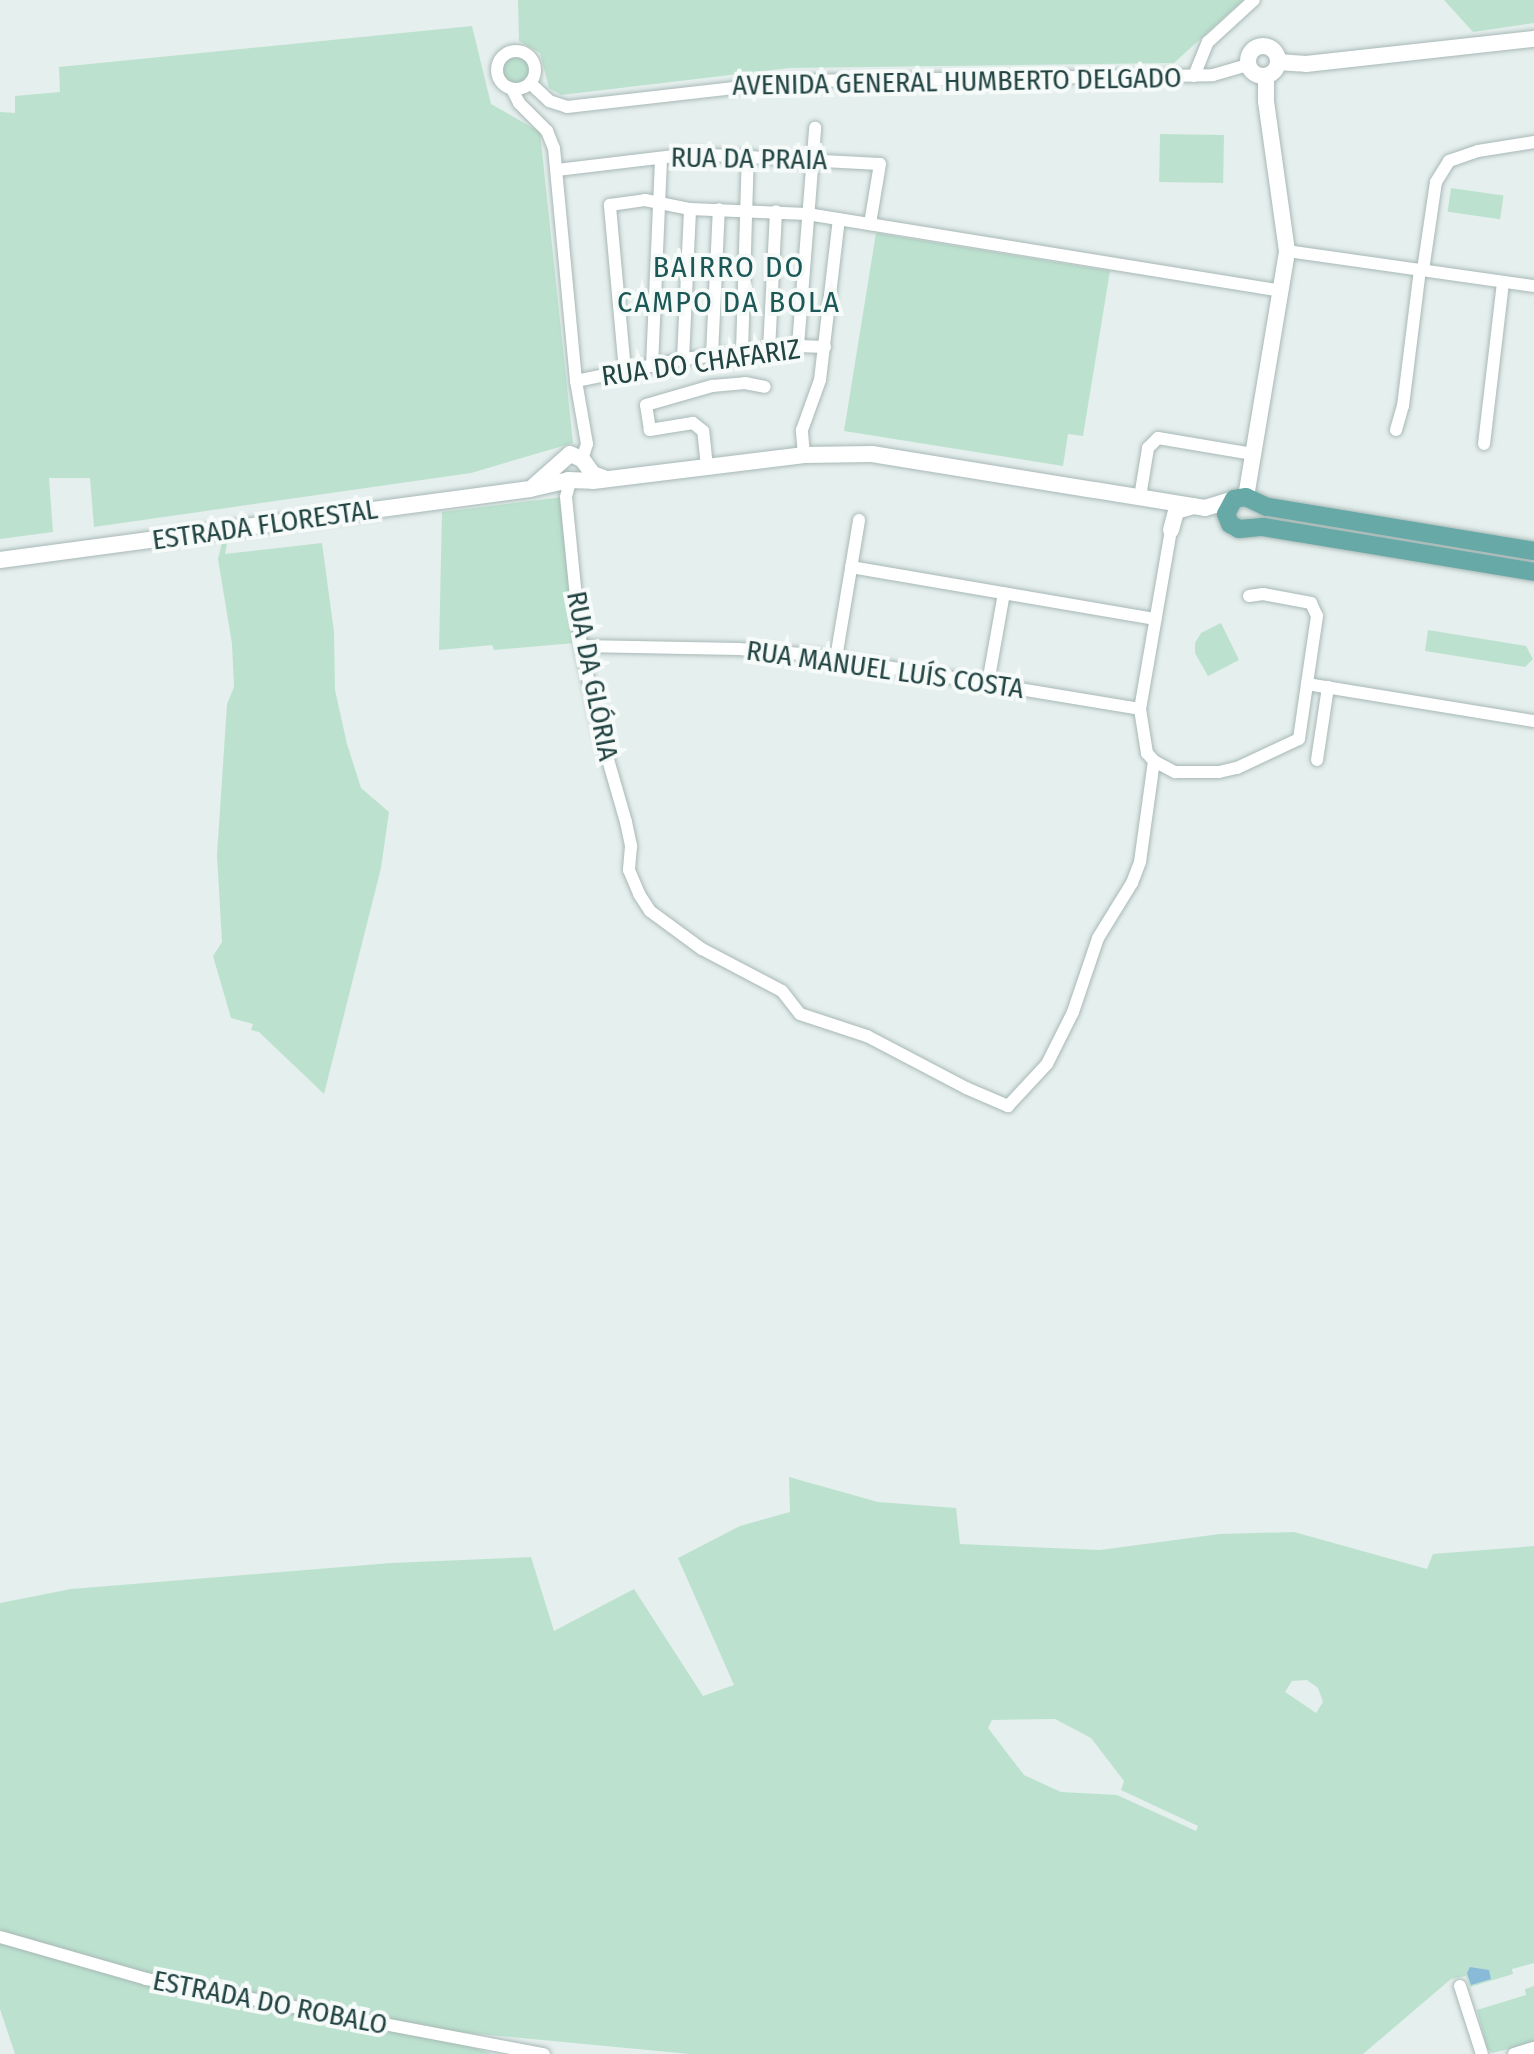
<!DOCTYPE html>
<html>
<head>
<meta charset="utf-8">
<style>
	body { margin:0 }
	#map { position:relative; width:1534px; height:2054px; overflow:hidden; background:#e5efed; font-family:"Fira Sans Condensed",sans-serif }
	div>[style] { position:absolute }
	.green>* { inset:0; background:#bce2cf; transform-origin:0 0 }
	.round { border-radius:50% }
	.water>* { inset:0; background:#89bbd9 }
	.roads { filter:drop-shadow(0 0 2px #a7b8b6) drop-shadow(0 0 2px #a7b8b6) }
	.minor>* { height:12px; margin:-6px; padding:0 6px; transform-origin:6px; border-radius:6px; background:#fff }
	.minor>.ring { margin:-6px; padding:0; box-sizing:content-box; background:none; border:12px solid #fff; border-radius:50% }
	.secondary>* { height:16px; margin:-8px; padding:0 8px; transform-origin:8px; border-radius:8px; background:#fff }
	.secondary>.ring { margin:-8px; padding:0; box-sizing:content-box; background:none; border:16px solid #fff; border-radius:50% }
	.primary>* { height:18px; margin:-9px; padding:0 9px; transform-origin:9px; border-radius:9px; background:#66a9a6 }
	span { translate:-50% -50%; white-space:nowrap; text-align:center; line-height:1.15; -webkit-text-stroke:8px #f6fbfa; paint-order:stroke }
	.street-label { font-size:28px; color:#224442 }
	.neighbourhood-label { font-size:30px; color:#1b5856; letter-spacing:2px }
</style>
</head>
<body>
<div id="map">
	<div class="green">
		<div style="clip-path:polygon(518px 0,1243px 0,1174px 63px,790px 68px,561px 95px,549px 88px,540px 53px,519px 41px)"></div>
		<div style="clip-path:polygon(1444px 0,1534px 0,1534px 23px,1473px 32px)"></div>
		<div style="clip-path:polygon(472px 26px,491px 104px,540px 132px,573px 443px,471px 473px,94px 527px,90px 478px,49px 478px,53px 532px,0 539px,0 112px,15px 113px,15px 96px,60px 92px,59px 67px)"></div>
		<div class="round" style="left:501px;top:55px;width:30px;height:30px"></div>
		<div style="left:1160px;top:134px;width:64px;height:48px;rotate:1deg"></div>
		<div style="left:1451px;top:188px;width:53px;height:24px;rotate:8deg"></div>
		<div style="clip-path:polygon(876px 233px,1110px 271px,1083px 436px,1068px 434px,1063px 466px,844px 431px)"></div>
		<div style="clip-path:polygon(563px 497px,575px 643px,494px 650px,492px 645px,439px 650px,442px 512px)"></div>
		<div style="clip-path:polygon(223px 539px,228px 539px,225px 554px,322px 543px,334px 632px,335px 690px,347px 744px,361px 788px,389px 812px,381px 868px,324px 1094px,259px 1032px,251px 1030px,253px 1024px,231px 1018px,213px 956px,222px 942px,217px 855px,227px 704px,234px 687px,232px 644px,218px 559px)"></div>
		<div style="clip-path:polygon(1221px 623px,1239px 660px,1208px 676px,1195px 653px,1195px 643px,1201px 633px)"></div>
		<div style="clip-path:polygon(1428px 630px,1526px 646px,1533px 659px,1525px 667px,1425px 651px)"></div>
		<div style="clip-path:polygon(evenodd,789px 1477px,878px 1502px,956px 1508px,960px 1544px,1100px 1550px,1220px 1534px,1294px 1532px,1427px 1569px,1433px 1554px,1534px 1546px,1534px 1963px,1512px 1969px,1513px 1974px,1470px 1987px,1466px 1976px,1451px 1979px,1363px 2054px,690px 2054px,447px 2031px,243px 2003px,463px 2044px,492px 2054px,15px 2054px,0 2009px,0 1943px,88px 1968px,0 1939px,0 1603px,71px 1589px,391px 1563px,531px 1557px,554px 1631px,634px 1589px,703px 1696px,734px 1685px,678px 1558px,740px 1526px,790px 1512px,789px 1477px,1307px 1680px,1318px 1688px,1323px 1702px,1316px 1713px,1285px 1692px,1292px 1681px,1307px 1680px,789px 1477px,1055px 1719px,1091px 1738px,1124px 1781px,1121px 1790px,1198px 1826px,1196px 1831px,1117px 1795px,1061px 1792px,1024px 1775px,988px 1728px,992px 1720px,1055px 1719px)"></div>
		<div style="clip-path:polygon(1534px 1986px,1534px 2043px,1492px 2053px,1487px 2048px,1477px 2010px,1526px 1995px,1525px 1989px)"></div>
	</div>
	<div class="water">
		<div style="clip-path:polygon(1470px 1967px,1489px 1970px,1491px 1979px,1471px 1985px,1467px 1973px)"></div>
	</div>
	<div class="roads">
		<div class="minor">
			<div class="ring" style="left:497px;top:51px;width:26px;height:26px"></div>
			<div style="left:1194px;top:76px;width:37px;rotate:-68deg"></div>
			<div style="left:1208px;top:42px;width:62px;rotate:-42.4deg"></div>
			<div style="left:530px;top:83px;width:26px;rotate:43deg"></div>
			<div style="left:549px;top:101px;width:19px;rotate:18deg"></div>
			<div style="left:567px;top:107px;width:228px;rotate:-6.5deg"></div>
			<div style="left:794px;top:81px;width:419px;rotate:-0.8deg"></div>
			<div style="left:1213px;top:75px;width:36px;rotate:-16deg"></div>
			<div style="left:512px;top:89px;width:16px;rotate:63deg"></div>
			<div style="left:519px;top:103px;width:40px;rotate:45deg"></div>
			<div style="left:547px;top:131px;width:18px;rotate:68deg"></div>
			<div style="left:554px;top:148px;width:234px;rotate:84.6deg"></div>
			<div style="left:576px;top:381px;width:64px;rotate:80.1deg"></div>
			<div style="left:587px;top:444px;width:16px;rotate:108deg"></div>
			<div style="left:557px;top:170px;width:135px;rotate:-6.8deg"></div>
			<div style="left:691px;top:154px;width:189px;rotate:3deg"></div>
			<div style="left:880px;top:164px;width:61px;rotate:99.5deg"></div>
			<div style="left:1287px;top:251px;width:249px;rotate:8.1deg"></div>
			<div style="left:1423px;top:270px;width:89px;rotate:-81.6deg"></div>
			<div style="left:1436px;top:182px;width:25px;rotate:-58deg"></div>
			<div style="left:1449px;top:161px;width:31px;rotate:-19deg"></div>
			<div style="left:1478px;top:151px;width:57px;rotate:-9.1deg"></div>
			<div style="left:798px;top:346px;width:219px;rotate:-85.5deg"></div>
			<div style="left:769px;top:350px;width:139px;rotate:-87.1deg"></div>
			<div style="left:742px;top:352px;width:197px;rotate:-88.3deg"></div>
			<div style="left:712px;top:355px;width:146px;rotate:-87.3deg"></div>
			<div style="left:683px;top:359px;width:150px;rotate:-87.3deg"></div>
			<div style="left:652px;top:366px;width:208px;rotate:-87.5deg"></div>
			<div style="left:625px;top:371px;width:167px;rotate:-95.2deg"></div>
			<div style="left:610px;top:205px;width:35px;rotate:-8deg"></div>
			<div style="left:645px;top:200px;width:46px;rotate:11.3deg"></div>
			<div style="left:690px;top:209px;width:117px;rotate:2.4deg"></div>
			<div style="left:807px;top:214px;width:480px;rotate:9.2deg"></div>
			<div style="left:576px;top:381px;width:109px;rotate:-11.6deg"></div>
			<div style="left:683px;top:359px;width:116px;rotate:-6.4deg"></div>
			<div style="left:798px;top:346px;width:27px;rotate:2deg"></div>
			<div style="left:1396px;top:430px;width:25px;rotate:-74deg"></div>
			<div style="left:1403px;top:406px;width:138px;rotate:-82.9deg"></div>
			<div style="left:1484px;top:444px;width:163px;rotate:-83.3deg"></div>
			<div style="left:804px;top:455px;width:25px;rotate:-95deg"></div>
			<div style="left:802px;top:430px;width:53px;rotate:-70.2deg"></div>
			<div style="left:820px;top:380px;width:162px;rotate:-83.3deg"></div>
			<div style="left:707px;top:467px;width:36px;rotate:-96deg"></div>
			<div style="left:703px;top:431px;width:13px;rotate:-141deg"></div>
			<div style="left:693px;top:423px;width:44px;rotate:170.8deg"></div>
			<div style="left:650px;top:430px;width:25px;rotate:-99deg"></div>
			<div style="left:646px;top:405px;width:69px;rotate:-16.1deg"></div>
			<div style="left:712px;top:386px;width:33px;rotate:-5deg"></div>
			<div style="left:745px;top:383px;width:20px;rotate:11deg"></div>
			<div style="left:570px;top:481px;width:16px;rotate:104deg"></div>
			<div style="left:566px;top:497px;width:150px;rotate:84.3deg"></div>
			<div style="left:581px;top:646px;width:81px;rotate:77.9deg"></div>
			<div style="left:598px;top:725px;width:101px;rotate:73.9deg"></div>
			<div style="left:626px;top:822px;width:25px;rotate:78deg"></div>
			<div style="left:631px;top:846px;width:24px;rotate:95deg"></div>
			<div style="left:629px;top:870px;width:26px;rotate:67deg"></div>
			<div style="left:639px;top:894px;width:20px;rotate:57deg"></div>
			<div style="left:650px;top:911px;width:64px;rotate:36.2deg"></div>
			<div style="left:702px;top:949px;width:90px;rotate:27.7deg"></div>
			<div style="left:782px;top:991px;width:29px;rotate:52deg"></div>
			<div style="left:800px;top:1014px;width:71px;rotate:18.2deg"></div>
			<div style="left:867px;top:1036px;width:112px;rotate:27.7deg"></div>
			<div style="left:966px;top:1088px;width:46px;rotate:23.2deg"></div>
			<div style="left:1008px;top:1106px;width:57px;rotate:-47.1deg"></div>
			<div style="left:1047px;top:1064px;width:58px;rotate:-63.4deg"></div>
			<div style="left:1073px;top:1012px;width:78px;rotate:-71.3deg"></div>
			<div style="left:1098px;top:938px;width:65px;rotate:-58.3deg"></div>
			<div style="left:1132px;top:883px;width:22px;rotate:-69deg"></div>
			<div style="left:1140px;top:862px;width:102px;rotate:-82.1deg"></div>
			<div style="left:1140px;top:497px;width:50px;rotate:-80.7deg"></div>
			<div style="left:1148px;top:448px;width:14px;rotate:-45deg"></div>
			<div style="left:1158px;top:438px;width:96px;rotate:9.6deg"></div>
			<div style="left:1171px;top:530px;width:182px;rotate:99.8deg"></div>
			<div style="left:1140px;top:709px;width:45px;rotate:81deg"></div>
			<div style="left:1147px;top:753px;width:11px;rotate:49deg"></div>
			<div style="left:1154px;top:761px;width:24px;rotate:28deg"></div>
			<div style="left:1175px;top:772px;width:44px"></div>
			<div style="left:1219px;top:772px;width:18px;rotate:-13deg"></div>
			<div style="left:1237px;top:768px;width:68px;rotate:-25.1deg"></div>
			<div style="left:1299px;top:739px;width:56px;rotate:-81.7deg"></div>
			<div style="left:851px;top:567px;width:309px;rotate:9.7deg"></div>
			<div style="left:1249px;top:596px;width:14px;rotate:-8deg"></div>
			<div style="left:1263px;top:594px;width:49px;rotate:10.6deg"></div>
			<div style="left:1311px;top:603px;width:14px;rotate:65deg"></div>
			<div style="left:1317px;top:616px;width:69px;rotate:98.4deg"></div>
			<div style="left:1307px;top:684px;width:230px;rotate:9.3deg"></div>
			<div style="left:581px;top:646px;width:158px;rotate:1.1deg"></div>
			<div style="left:739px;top:649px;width:75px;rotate:4.6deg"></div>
			<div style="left:814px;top:655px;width:330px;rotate:9.4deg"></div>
			<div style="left:836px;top:658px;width:140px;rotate:-80.5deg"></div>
			<div style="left:988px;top:683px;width:91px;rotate:-79.9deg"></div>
			<div style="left:1317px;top:760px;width:74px;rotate:-81.4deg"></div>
			<div style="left:0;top:1937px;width:152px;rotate:16deg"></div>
			<div style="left:146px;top:1979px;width:405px;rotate:10.7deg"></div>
			<div style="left:1460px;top:1986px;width:71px;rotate:72.1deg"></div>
			<div style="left:1514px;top:2054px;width:21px;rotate:-17deg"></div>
		</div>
		<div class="secondary">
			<div class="ring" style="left:1248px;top:46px;width:14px;height:14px"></div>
			<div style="left:1279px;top:62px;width:27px;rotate:4deg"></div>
			<div style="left:1306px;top:64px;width:229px;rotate:-6.3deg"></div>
			<div style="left:534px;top:486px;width:48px;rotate:-41.6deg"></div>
			<div style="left:570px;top:454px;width:13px;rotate:23deg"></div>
			<div style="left:582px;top:459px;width:19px;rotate:54deg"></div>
			<div style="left:593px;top:474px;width:14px;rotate:21deg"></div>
			<div style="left:1246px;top:497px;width:249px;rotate:-80.5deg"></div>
			<div style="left:1287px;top:251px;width:151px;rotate:-98deg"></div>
			<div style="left:1266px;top:101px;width:25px;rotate:-90deg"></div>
			<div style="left:1171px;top:530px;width:20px;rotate:-75deg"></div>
			<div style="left:1176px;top:511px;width:18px;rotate:-16deg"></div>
			<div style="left:0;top:560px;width:535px;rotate:-7.63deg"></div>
			<div style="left:530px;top:489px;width:39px;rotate:-13deg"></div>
			<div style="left:568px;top:480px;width:25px;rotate:2deg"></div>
			<div style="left:593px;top:481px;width:213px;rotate:-7deg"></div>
			<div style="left:804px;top:455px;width:68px;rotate:-0.8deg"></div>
			<div style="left:872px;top:454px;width:337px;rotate:9.2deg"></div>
			<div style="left:1205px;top:508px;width:30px;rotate:-17deg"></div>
		</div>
		<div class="primary">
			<div style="left:1534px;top:551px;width:271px;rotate:-170.6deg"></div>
			<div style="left:1267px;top:507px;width:23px;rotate:-155deg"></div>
			<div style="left:1246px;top:497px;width:12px;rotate:171deg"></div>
			<div style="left:1234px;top:499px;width:17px;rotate:118deg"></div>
			<div style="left:1226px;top:514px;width:11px;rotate:68deg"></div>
			<div style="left:1230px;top:524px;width:10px;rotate:29deg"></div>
			<div style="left:1239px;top:529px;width:24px;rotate:-5deg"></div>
			<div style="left:1263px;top:527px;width:275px;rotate:9.4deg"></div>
		</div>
	</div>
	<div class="street-label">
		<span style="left:957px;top:82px;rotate:-1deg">AVENIDA GENERAL HUMBERTO DELGADO</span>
		<span style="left:749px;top:159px;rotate:1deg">RUA DA PRAIA</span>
		<span style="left:701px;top:363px;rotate:-8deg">RUA DO CHAFARIZ</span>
		<span style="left:265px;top:525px;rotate:-8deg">ESTRADA FLORESTAL</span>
		<span style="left:885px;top:670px;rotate:8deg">RUA MANUEL LUÍS COSTA</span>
		<span style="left:592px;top:676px;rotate:79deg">RUA DA GLÓRIA</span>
		<span style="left:270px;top:2003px;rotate:11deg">ESTRADA DO ROBALO</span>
	</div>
	<div class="neighbourhood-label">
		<span style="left:729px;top:284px">BAIRRO DO<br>CAMPO DA BOLA</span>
	</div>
</div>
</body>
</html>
